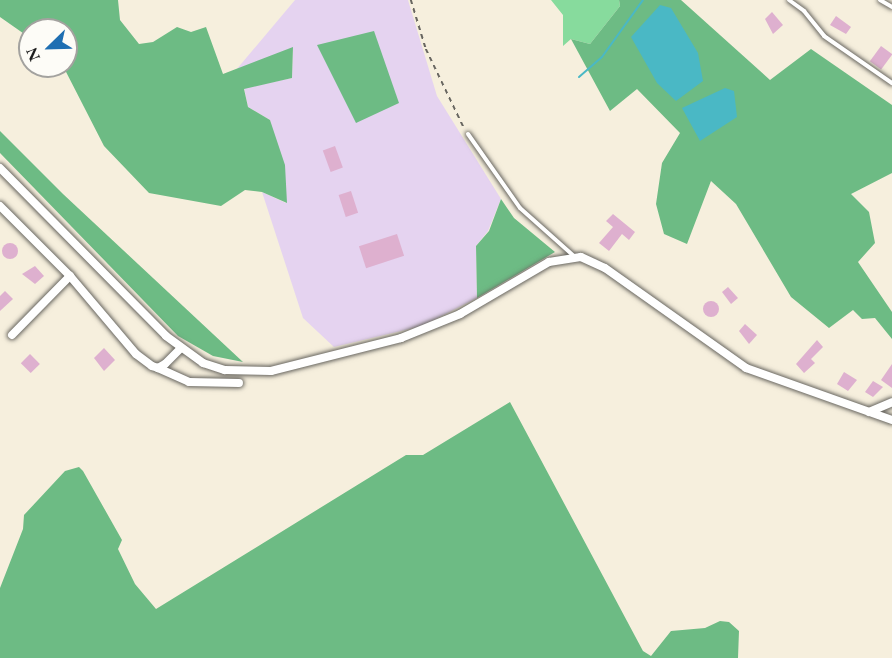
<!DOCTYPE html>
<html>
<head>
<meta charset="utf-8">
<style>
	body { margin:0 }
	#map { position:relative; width:892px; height:658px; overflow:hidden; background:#f6efdd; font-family:"EB Garamond",serif }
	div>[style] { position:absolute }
	.built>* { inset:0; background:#e5d3f0 }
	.green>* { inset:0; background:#87db9d }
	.forest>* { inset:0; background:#6dbb84 }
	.water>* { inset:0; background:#4ab8c5 }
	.stream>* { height:2px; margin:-1px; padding:0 1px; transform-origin:1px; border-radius:1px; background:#4ab8c5 }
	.building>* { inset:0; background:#deb0cf; transform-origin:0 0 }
	.round { border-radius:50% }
	.path>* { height:1.5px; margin-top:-0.75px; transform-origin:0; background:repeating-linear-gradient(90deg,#686660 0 4.5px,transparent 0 9px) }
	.roads { filter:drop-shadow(0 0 2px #686660) drop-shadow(0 0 2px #686660) }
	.service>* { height:4px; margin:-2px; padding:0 2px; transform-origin:2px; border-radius:2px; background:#fff }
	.minor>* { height:8px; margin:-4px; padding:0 4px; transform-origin:4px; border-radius:4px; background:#fff }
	span { translate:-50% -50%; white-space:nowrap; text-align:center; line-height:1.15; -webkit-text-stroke:6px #fdfcf7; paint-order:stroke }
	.north { position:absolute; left:18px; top:18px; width:60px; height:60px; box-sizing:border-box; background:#fdfcf7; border:2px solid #a3a29f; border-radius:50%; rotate:247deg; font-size:16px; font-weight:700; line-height:24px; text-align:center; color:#1c1c1c }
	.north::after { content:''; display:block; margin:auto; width:21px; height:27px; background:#1f6fb2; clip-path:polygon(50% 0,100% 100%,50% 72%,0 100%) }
</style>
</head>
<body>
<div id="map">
	<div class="built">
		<div style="clip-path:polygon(295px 0,408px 0,437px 96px,501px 199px,488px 231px,476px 246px,477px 298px,422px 326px,334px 347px,303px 318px,262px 192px,286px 203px,270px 120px,248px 107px,244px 88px,292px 78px,293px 48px,236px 70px)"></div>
	</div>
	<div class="green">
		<div style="clip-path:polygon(551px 0,619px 0,620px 6px,590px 44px,571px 39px,563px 46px,563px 15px)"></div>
	</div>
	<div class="forest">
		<div style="clip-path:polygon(0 0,118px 0,120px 20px,139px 44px,153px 42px,177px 27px,191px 32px,206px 27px,223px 74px,293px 47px,292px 78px,244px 89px,248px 107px,270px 120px,285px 165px,287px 203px,262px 192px,245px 190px,221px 206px,149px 193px,104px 146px,63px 66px,66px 66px,66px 30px,30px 30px,30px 38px,0 17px)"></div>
		<div style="clip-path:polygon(619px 0,681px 0,770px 80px,811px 49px,892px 105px,892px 173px,851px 194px,869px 212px,875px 243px,858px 262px,892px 312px,892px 339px,875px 318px,862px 319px,853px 310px,829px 328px,791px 297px,736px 204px,711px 181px,687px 244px,664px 234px,656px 204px,662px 163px,680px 133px,637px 89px,610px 111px,571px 39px,590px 44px,620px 6px)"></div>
		<div style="clip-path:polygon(374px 31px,399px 103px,356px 123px,317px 45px)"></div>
		<div style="clip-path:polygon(0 131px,63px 194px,243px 362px,213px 356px,178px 336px,0 153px)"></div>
		<div style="clip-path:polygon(501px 199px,514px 218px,555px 252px,477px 298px,476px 246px,489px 231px)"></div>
		<div style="clip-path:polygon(510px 402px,643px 651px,651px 656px,671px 631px,705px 628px,720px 621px,729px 622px,739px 631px,738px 658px,0 658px,0 588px,23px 529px,24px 515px,65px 471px,79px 467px,83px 471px,122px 540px,118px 549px,135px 584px,156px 609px,406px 455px,423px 455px)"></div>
	</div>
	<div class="water">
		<div style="clip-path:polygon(660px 5px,671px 8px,698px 53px,703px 81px,676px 101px,657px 83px,631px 37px)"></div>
		<div style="clip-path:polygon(725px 88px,734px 91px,737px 117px,700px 141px,682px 108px)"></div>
	</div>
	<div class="stream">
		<div style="left:579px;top:77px;width:30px;rotate:-41deg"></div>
		<div style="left:602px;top:57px;width:70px;rotate:-54.3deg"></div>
	</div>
	<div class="building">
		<div style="clip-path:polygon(772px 12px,783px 25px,773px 34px,765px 19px)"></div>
		<div style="clip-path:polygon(836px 16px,851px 27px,846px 34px,830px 25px)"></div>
		<div style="left:881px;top:46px;width:14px;height:19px;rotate:36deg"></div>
		<div style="left:335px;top:146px;width:23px;height:13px;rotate:70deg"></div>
		<div style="left:351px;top:191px;width:23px;height:13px;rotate:72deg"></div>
		<div style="clip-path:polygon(613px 214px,635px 232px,629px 240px,622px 234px,609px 251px,599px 243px,613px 227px,606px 221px)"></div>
		<div style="left:397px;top:234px;width:23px;height:40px;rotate:72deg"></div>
		<div class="round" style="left:2px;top:243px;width:16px;height:16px"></div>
		<div style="clip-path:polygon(35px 266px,44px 276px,35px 284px,22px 274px)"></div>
		<div style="clip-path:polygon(728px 287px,738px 298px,731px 304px,722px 292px)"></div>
		<div style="clip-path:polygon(5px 291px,13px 299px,0 311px,0 296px)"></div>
		<div class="round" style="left:703px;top:301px;width:16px;height:16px"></div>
		<div style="clip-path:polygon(745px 324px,757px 335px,749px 344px,739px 331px)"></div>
		<div style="clip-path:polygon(817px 340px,823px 347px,811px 359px,815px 363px,804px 373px,796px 364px)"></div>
		<div style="clip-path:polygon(104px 348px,115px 360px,104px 371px,94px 358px)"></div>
		<div style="left:30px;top:354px;width:14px;height:13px;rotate:45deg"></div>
		<div style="clip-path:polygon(892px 364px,892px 388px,881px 380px)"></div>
		<div style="clip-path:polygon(844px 372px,857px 380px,848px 391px,837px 384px)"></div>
		<div style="clip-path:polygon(873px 381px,883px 387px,873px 397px,865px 392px)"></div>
	</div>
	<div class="path">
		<div style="left:411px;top:0;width:51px;rotate:73deg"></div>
		<div style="left:426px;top:49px;width:88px;rotate:64.3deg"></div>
	</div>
	<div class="roads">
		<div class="service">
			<div style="left:789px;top:0;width:19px;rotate:36deg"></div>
			<div style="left:804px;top:11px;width:32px;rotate:51deg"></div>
			<div style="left:824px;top:36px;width:83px;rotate:34.7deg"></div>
			<div style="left:880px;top:0;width:14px;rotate:30deg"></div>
			<div style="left:468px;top:134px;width:90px;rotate:54.9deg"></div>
			<div style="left:520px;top:208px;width:74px;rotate:41.7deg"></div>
		</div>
		<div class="minor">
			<div style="left:0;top:168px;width:236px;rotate:45.3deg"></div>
			<div style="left:166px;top:336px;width:46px;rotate:36.1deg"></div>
			<div style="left:203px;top:363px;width:23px;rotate:18deg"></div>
			<div style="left:225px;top:370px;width:46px;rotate:1.2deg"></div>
			<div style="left:271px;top:371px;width:134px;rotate:-14.2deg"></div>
			<div style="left:401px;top:338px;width:64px;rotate:-22.1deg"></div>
			<div style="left:460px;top:314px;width:103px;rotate:-30.3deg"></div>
			<div style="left:549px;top:262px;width:32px;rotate:-9deg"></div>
			<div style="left:581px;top:257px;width:26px;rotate:25deg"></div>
			<div style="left:605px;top:268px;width:173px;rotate:35.3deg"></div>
			<div style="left:746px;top:368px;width:155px;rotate:19.6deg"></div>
			<div style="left:0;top:206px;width:99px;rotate:45deg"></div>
			<div style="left:12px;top:335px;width:83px;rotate:-45.5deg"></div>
			<div style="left:70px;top:276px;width:102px;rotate:49.8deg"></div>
			<div style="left:136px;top:354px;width:20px;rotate:37deg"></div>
			<div style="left:152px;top:366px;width:6px;rotate:18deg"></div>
			<div style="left:158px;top:368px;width:8px;rotate:-30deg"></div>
			<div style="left:165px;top:364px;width:23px;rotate:-45deg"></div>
			<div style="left:158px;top:368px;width:34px;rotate:24deg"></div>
			<div style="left:189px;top:382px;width:50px;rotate:1.1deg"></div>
			<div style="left:869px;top:412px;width:25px;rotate:-23deg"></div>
		</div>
	</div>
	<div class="north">N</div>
</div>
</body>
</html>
